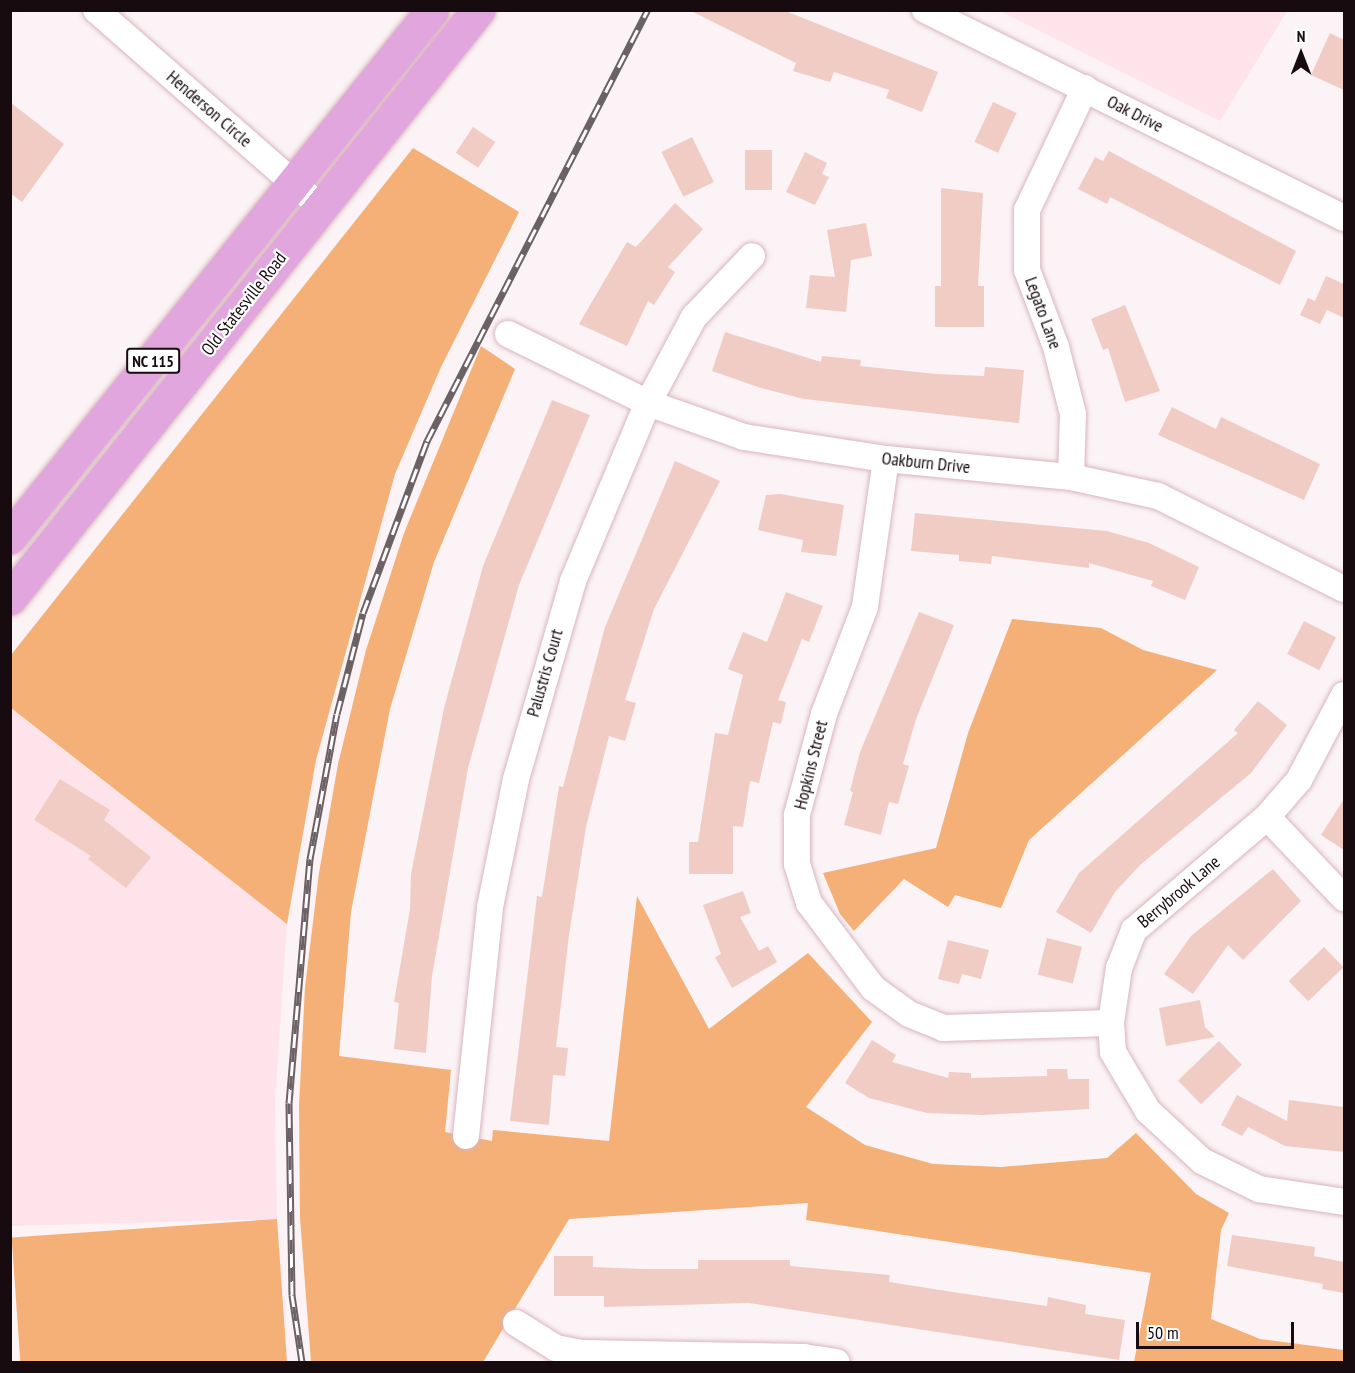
<!DOCTYPE html>
<html>
<head>
<meta charset="utf-8">
<style>
	body { margin:0 }
	#map { position:relative; width:1355px; height:1373px; overflow:hidden; background:#fbf3f5; font-family:"PT Sans Narrow",sans-serif }
	div>[style] { position:absolute }
	.built>* { inset:0; background:#fee3ea }
	.forest>* { inset:0; background:#f4b076; transform-origin:0 0 }
	.building>* { inset:0; background:#f1ccc5; transform-origin:0 0 }
	.roads { filter:drop-shadow(0 0 2px #d9b5bf) drop-shadow(0 0 2px #d9b5bf) }
	.minor>* { height:26px; margin:-13px; padding:0 13px; transform-origin:13px; border-radius:13px; background:#fff }
	.major>* { height:33px; margin:-16.5px; padding:0 16.5px; transform-origin:16.5px; border-radius:16.5px; background:#e2a6df }
	.rail>* { height:7px; margin-top:-3.5px; transform-origin:0; background:repeating-linear-gradient(90deg,#fff 0 14px,#6c6165 0 28px); box-sizing:border-box; border-block:2px solid #6c6165 }
	span { translate:-50% -50%; white-space:nowrap; text-align:center; line-height:1.15; -webkit-text-stroke:4.5px #fff; paint-order:stroke }
	.shield-label span { padding:2px 4px; background:#fff; border:2px solid; border-radius:4px; -webkit-text-stroke-width:0 }
	.shield-label { font-size:16px; color:#170b0f; font-weight:700 }
	.street-label { font-size:18px; color:#170b0f }
	.frame { position:absolute; inset:0; border:12px solid #170b0f; pointer-events:none }
	.north { position:absolute; left:1271px; top:24px; width:60px; height:60px; -webkit-text-stroke:4px #fff; paint-order:stroke; rotate:0deg; font-size:16px; font-weight:700; line-height:24px; text-align:center; color:#170b0f }
	.north::after { content:''; display:block; margin:auto; width:21px; height:27px; background:#170b0f; clip-path:polygon(50% 0,100% 100%,50% 72%,0 100%) }
	.scale { position:absolute; left:1136px; top:1322px; width:158px; height:27px; box-sizing:border-box; border:3px solid #170b0f; border-top:0; padding-left:8px; font-size:18px; line-height:21px; white-space:nowrap; color:#170b0f; -webkit-text-stroke:4px #fff; paint-order:stroke }
</style>
</head>
<body>
<div id="map">
	<div class="built">
		<div style="clip-path:polygon(1000px 11px,1287px 10px,1287px 11px,1220px 121px)"></div>
		<div style="clip-path:polygon(10px 708px,287px 924px,275px 1102px,277px 1219px,11px 1226px)"></div>
	</div>
	<div class="forest">
		<div style="clip-path:polygon(413px 148px,519px 212px,441px 367px,395px 474px,316px 760px,287px 924px,11px 708px,11px 655px)"></div>
		<div style="clip-path:polygon(481px 346px,515px 369px,434px 562px,390px 709px,351px 912px,339px 1056px,451px 1070px,445px 1132px,492px 1141px,493px 1130px,609px 1141px,637px 896px,709px 1029px,808px 953px,872px 1022px,806px 1107px,865px 1145px,933px 1164px,1001px 1167px,1107px 1158px,1136px 1133px,1196px 1194px,1229px 1213px,1221px 1230px,1211px 1319px,1260px 1339px,1344px 1350px,1344px 1362px,1134px 1362px,1151px 1273px,806px 1220px,808px 1203px,569px 1219px,483px 1362px,311px 1362px,300px 1218px,299px 1106px,305px 987px,319px 873px,338px 764px,366px 650px,404px 533px)"></div>
		<div style="clip-path:polygon(1012px 619px,1101px 628px,1143px 650px,1217px 670px,1029px 840px,1001px 908px,955px 895px,948px 907px,904px 879px,854px 931px,840px 914px,823px 873px,936px 848px,968px 733px)"></div>
		<div style="left:277px;top:1219px;width:143px;height:266px;rotate:86deg"></div>
	</div>
	<div class="building">
		<div style="clip-path:polygon(689px 10px,783px 10px,938px 72px,922px 112px,886px 98px,889px 90px,834px 72px,830px 82px,793px 71px,796px 63px)"></div>
		<div style="clip-path:polygon(1330px 33px,1344px 40px,1344px 90px,1311px 75px)"></div>
		<div style="clip-path:polygon(10px 102px,64px 144px,22px 202px,10px 193px)"></div>
		<div style="left:993px;top:102px;width:26px;height:44px;rotate:25deg"></div>
		<div style="left:473px;top:127px;width:27px;height:31px;rotate:34deg"></div>
		<div style="left:692px;top:137px;width:50px;height:34px;rotate:64deg"></div>
		<div style="left:745px;top:150px;width:27px;height:40px"></div>
		<div style="clip-path:polygon(1109px 151px,1296px 251px,1280px 285px,1110px 197px,1107px 204px,1078px 189px,1095px 157px,1103px 161px)"></div>
		<div style="clip-path:polygon(805px 152px,827px 163px,822px 174px,829px 177px,815px 205px,786px 192px)"></div>
		<div style="clip-path:polygon(941px 188px,983px 193px,978px 286px,984px 286px,984px 327px,935px 327px,935px 286px,941px 286px)"></div>
		<div style="clip-path:polygon(675px 203px,703px 229px,668px 267px,675px 272px,654px 305px,648px 301px,627px 346px,579px 324px,627px 242px,636px 247px)"></div>
		<div style="clip-path:polygon(866px 223px,872px 256px,851px 260px,846px 312px,806px 308px,810px 275px,835px 277px,827px 230px)"></div>
		<div style="clip-path:polygon(1326px 276px,1344px 284px,1344px 318px,1327px 310px,1320px 324px,1300px 315px,1308px 298px,1315px 301px)"></div>
		<div style="clip-path:polygon(1125px 305px,1160px 391px,1125px 402px,1108px 348px,1103px 350px,1091px 319px)"></div>
		<div style="clip-path:polygon(725px 332px,821px 362px,822px 356px,861px 360px,860px 366px,936px 374px,984px 376px,985px 367px,1024px 370px,1019px 423px,804px 399px,761px 388px,712px 371px)"></div>
		<div style="clip-path:polygon(552px 400px,590px 415px,519px 585px,468px 768px,432px 976px,426px 1053px,394px 1049px,399px 1003px,394px 1002px,410px 909px,411px 874px,444px 708px,483px 566px)"></div>
		<div style="clip-path:polygon(1172px 407px,1216px 429px,1221px 417px,1320px 464px,1304px 500px,1158px 435px)"></div>
		<div style="clip-path:polygon(675px 461px,720px 481px,654px 609px,625px 700px,636px 703px,625px 741px,609px 736px,586px 827px,569px 935px,556px 1047px,568px 1048px,565px 1076px,553px 1075px,549px 1125px,510px 1121px,537px 896px,542px 897px,559px 786px,563px 787px,605px 627px)"></div>
		<div style="clip-path:polygon(780px 494px,844px 505px,836px 556px,801px 552px,803px 540px,758px 530px,766px 495px)"></div>
		<div style="clip-path:polygon(915px 513px,1107px 531px,1149px 543px,1199px 567px,1185px 600px,1151px 586px,1153px 581px,1089px 563px,1089px 568px,992px 556px,991px 564px,959px 561px,959px 555px,911px 551px)"></div>
		<div style="clip-path:polygon(786px 592px,823px 606px,809px 642px,802px 639px,778px 700px,786px 702px,781px 724px,773px 722px,759px 783px,750px 781px,743px 827px,733px 826px,733px 874px,689px 874px,689px 842px,698px 842px,715px 733px,728px 735px,743px 675px,728px 669px,743px 632px,767px 642px)"></div>
		<div style="clip-path:polygon(919px 612px,954px 625px,916px 719px,903px 764px,909px 766px,898px 804px,889px 802px,881px 835px,844px 825px,853px 792px,850px 791px,860px 752px)"></div>
		<div style="left:1304px;top:621px;width:36px;height:37px;rotate:27deg"></div>
		<div style="clip-path:polygon(1258px 701px,1287px 725px,1251px 773px,1140px 865px,1115px 892px,1091px 933px,1056px 912px,1079px 873px,1238px 733px,1234px 730px)"></div>
		<div style="clip-path:polygon(60px 779px,110px 810px,104px 820px,151px 857px,126px 888px,88px 859px,91px 856px,34px 820px)"></div>
		<div style="clip-path:polygon(1344px 799px,1344px 850px,1321px 835px)"></div>
		<div style="clip-path:polygon(1273px 869px,1301px 901px,1243px 960px,1228px 945px,1193px 994px,1164px 974px,1191px 936px)"></div>
		<div style="clip-path:polygon(743px 891px,751px 913px,740px 917px,759px 951px,768px 946px,777px 962px,732px 988px,715px 957px,721px 954px,703px 905px)"></div>
		<div style="left:1047px;top:938px;width:36px;height:38px;rotate:14deg"></div>
		<div style="clip-path:polygon(948px 940px,989px 950px,981px 979px,962px 974px,959px 984px,938px 979px)"></div>
		<div style="left:1324px;top:947px;width:28px;height:49px;rotate:46deg"></div>
		<div style="clip-path:polygon(1200px 1000px,1205px 1027px,1215px 1037px,1166px 1046px,1159px 1008px)"></div>
		<div style="clip-path:polygon(872px 1040px,896px 1055px,892px 1062px,948px 1078px,949px 1072px,971px 1073px,971px 1078px,1047px 1076px,1047px 1069px,1067px 1069px,1068px 1079px,1089px 1079px,1089px 1109px,983px 1115px,927px 1113px,869px 1098px,845px 1083px)"></div>
		<div style="left:1219px;top:1041px;width:33px;height:57px;rotate:46deg"></div>
		<div style="clip-path:polygon(1237px 1095px,1287px 1121px,1289px 1100px,1344px 1107px,1344px 1152px,1285px 1146px,1248px 1127px,1242px 1136px,1221px 1125px)"></div>
		<div style="clip-path:polygon(1232px 1235px,1315px 1247px,1314px 1256px,1344px 1262px,1344px 1293px,1322px 1289px,1323px 1284px,1227px 1266px)"></div>
		<div style="clip-path:polygon(554px 1256px,593px 1256px,593px 1267px,644px 1269px,698px 1269px,698px 1260px,790px 1260px,790px 1266px,890px 1275px,889px 1282px,953px 1292px,1047px 1306px,1048px 1297px,1086px 1305px,1085px 1314px,1125px 1320px,1119px 1360px,749px 1303px,604px 1307px,604px 1296px,554px 1296px)"></div>
	</div>
	<div class="roads">
		<div class="minor">
			<div style="left:96px;top:10px;width:299px;rotate:41.2deg"></div>
			<div style="left:925px;top:10px;width:468px;rotate:26.4deg"></div>
			<div style="left:508px;top:334px;width:156px;rotate:26.2deg"></div>
			<div style="left:648px;top:403px;width:102px;rotate:19.5deg"></div>
			<div style="left:744px;top:437px;width:144px;rotate:8.8deg"></div>
			<div style="left:886px;top:459px;width:186px;rotate:5.6deg"></div>
			<div style="left:1071px;top:477px;width:89px;rotate:12.3deg"></div>
			<div style="left:1158px;top:496px;width:208px;rotate:26.6deg"></div>
			<div style="left:886px;top:459px;width:149px;rotate:98.1deg"></div>
			<div style="left:865px;top:607px;width:115px;rotate:111deg"></div>
			<div style="left:824px;top:714px;width:105px;rotate:105deg"></div>
			<div style="left:797px;top:815px;width:49px;rotate:90deg"></div>
			<div style="left:797px;top:864px;width:41px;rotate:72.9deg"></div>
			<div style="left:809px;top:903px;width:106px;rotate:53deg"></div>
			<div style="left:873px;top:988px;width:44px;rotate:35.8deg"></div>
			<div style="left:909px;top:1014px;width:37px;rotate:22deg"></div>
			<div style="left:943px;top:1028px;width:168px;rotate:-1.7deg"></div>
			<div style="left:1071px;top:477px;width:63px;rotate:-88.2deg"></div>
			<div style="left:1073px;top:414px;width:69px;rotate:-104.2deg"></div>
			<div style="left:1056px;top:347px;width:82px;rotate:-110.6deg"></div>
			<div style="left:1027px;top:270px;width:60px;rotate:-90deg"></div>
			<div style="left:1027px;top:210px;width:135px;rotate:-64.6deg"></div>
			<div style="left:1344px;top:695px;width:96px;rotate:117.9deg"></div>
			<div style="left:1299px;top:780px;width:49px;rotate:130.9deg"></div>
			<div style="left:1267px;top:817px;width:175px;rotate:139.6deg"></div>
			<div style="left:1134px;top:930px;width:41px;rotate:111.5deg"></div>
			<div style="left:1119px;top:968px;width:56px;rotate:98.3deg"></div>
			<div style="left:1111px;top:1023px;width:29px;rotate:86deg"></div>
			<div style="left:1113px;top:1052px;width:69px;rotate:59.3deg"></div>
			<div style="left:1148px;top:1111px;width:74px;rotate:42.8deg"></div>
			<div style="left:1202px;top:1161px;width:64px;rotate:26.2deg"></div>
			<div style="left:1259px;top:1189px;width:86px;rotate:8.7deg"></div>
			<div style="left:1267px;top:817px;width:112px;rotate:46.5deg"></div>
			<div style="left:466px;top:1136px;width:230px;rotate:-84deg"></div>
			<div style="left:490px;top:907px;width:131px;rotate:-78.5deg"></div>
			<div style="left:516px;top:779px;width:206px;rotate:-73.9deg"></div>
			<div style="left:573px;top:581px;width:193px;rotate:-67.2deg"></div>
			<div style="left:648px;top:403px;width:98px;rotate:-61.9deg"></div>
			<div style="left:694px;top:317px;width:84px;rotate:-46.4deg"></div>
			<div style="left:516px;top:1323px;width:47px;rotate:32deg"></div>
			<div style="left:556px;top:1348px;width:26px;rotate:11deg"></div>
			<div style="left:582px;top:1353px;width:222px;rotate:1deg"></div>
			<div style="left:804px;top:1357px;width:33px;rotate:9deg"></div>
		</div>
		<div class="major">
			<div style="left:10px;top:537px;width:675px;rotate:-51.31deg"></div>
			<div style="left:10px;top:598px;width:752px;rotate:-51.48deg"></div>
		</div>
	</div>
	<div class="rail">
		<div style="left:302px;top:1362px;width:68px;rotate:-98.5deg"></div>
		<div style="left:292px;top:1295px;width:192px;rotate:-90.9deg"></div>
		<div style="left:289px;top:1103px;width:245px;rotate:-85.1deg"></div>
		<div style="left:310px;top:859px;width:147px;rotate:-79.5deg"></div>
		<div style="left:337px;top:714px;width:104px;rotate:-75.6deg"></div>
		<div style="left:363px;top:613px;width:184px;rotate:-69.6deg"></div>
		<div style="left:427px;top:441px;width:484px;rotate:-62.9deg"></div>
	</div>
	<div class="shield-label">
		<span style="left:153px;top:361px">NC 115</span>
	</div>
	<div class="street-label">
		<span style="left:209px;top:109px;rotate:41deg">Henderson Circle</span>
		<span style="left:1135px;top:114px;rotate:27deg">Oak Drive</span>
		<span style="left:244px;top:304px;rotate:-52deg">Old Statesville Road</span>
		<span style="left:1043px;top:313px;rotate:70deg">Legato Lane</span>
		<span style="left:926px;top:463px;rotate:6deg">Oakburn Drive</span>
		<span style="left:545px;top:673px;rotate:-74deg">Palustris Court</span>
		<span style="left:811px;top:765px;rotate:-76deg">Hopkins Street</span>
		<span style="left:1179px;top:892px;rotate:-40deg">Berrybrook Lane</span>
	</div>
	<div class="frame"></div>
	<div class="north">N</div>
	<div class="scale">50 m</div>
</div>
</body>
</html>
